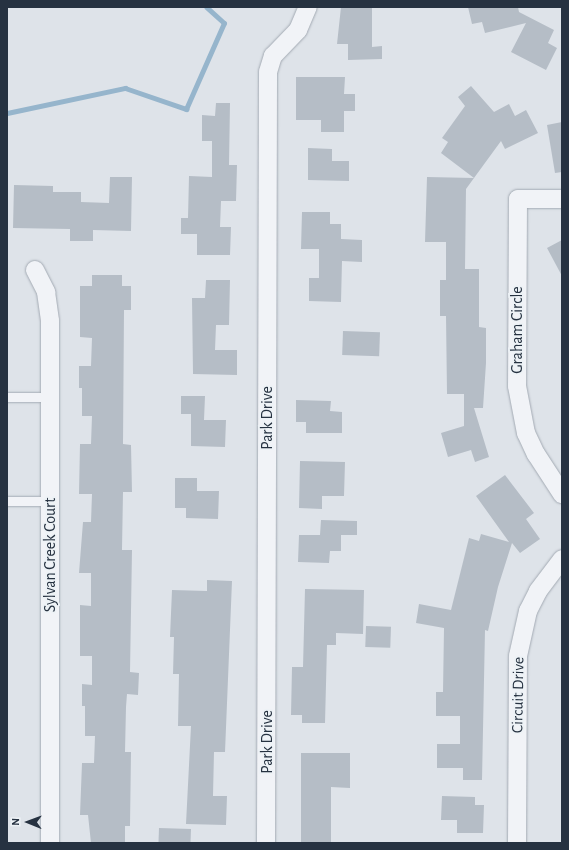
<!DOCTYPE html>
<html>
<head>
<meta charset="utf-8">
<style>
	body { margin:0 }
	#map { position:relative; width:569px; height:850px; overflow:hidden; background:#dee3e9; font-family:"Alegreya Sans",sans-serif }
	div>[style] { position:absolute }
	.stream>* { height:5px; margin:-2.5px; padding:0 2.5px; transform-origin:2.5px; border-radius:2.5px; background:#96b5cc }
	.building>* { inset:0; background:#b5bdc6; transform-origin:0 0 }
	.roads { filter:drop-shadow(0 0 1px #a3aab3) drop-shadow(0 0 1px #a3aab3) }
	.service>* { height:9px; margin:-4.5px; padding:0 4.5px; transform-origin:4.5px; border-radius:4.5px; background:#f1f3f7 }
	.minor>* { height:18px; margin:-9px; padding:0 9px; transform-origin:9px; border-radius:9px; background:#f1f3f7 }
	span { translate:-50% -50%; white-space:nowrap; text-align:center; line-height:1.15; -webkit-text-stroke:3.5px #edf2f6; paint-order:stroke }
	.street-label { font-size:16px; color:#263241 }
	.frame { position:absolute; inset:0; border:8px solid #263241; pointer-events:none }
	.north { position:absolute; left:8px; top:802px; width:40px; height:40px; -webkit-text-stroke:3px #edf2f6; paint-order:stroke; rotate:271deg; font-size:11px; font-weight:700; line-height:16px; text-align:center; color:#263241 }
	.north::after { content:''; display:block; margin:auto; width:14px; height:18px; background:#263241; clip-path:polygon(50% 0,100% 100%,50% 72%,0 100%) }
</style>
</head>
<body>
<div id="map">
	<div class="stream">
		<div style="left:7px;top:113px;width:121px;rotate:-12deg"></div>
		<div style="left:125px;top:88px;width:65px;rotate:19deg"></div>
		<div style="left:186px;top:109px;width:94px;rotate:-66.2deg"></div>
		<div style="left:224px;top:23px;width:24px;rotate:-138deg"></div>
	</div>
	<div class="building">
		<div style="clip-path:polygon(341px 7px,372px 7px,372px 47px,382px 46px,382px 59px,348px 60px,348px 44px,337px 44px)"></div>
		<div style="clip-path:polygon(468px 7px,518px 7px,519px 12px,554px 30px,548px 43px,557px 48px,546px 70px,511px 52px,526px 23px,485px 33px,482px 22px,472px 24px)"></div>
		<div style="clip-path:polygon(296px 77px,345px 77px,344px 94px,355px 94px,355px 111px,344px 111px,344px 132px,321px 132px,321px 120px,296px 120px)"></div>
		<div style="clip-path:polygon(471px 86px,494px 112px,509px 104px,515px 116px,526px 110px,538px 133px,505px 149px,501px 141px,474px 178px,441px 153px,448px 142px,442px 138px,465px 106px,458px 97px)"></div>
		<div style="clip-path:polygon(216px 103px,230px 103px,229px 165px,237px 165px,236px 201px,221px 201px,220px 227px,231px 227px,230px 255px,197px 255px,197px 234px,181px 234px,181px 218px,188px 218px,189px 176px,212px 177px,212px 141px,202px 141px,202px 115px,215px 116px)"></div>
		<div style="clip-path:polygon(562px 122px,562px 172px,555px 173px,547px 125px)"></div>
		<div style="clip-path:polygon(308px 148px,332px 149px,332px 161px,349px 161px,349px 181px,308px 180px)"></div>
		<div style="clip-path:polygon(110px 177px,132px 177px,131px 231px,93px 230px,93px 241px,70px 241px,70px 229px,13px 228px,14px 185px,53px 186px,53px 192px,81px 192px,81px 202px,109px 203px)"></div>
		<div style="clip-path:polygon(427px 177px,474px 178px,466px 189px,465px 269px,479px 269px,479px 327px,486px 328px,486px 363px,483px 408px,474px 408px,489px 457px,475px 462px,471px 450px,448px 457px,441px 433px,464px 426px,464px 394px,447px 394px,446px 316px,440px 316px,440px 280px,446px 280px,446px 242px,425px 242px)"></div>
		<div style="clip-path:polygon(302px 212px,330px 212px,330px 224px,341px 224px,341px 239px,362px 240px,362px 262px,342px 261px,341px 302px,309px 301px,309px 278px,319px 278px,319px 249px,301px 249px)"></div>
		<div style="clip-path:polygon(562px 240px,562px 276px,547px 248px)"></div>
		<div style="clip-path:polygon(92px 275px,122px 275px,122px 286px,131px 286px,131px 310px,124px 310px,123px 444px,131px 445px,132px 492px,123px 492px,122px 550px,132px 550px,130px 672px,139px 673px,138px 695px,127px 694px,126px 707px,125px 752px,131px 752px,130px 826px,125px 826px,125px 843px,91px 843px,88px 815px,80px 815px,82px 763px,94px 763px,95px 736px,85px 736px,85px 706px,82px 706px,82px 684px,92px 685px,92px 656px,80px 656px,80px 605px,91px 606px,91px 573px,79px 573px,83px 522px,91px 522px,92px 494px,79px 494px,80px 444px,91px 444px,92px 416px,82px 416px,82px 388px,79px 388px,79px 366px,91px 366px,92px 338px,80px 337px,80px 286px,92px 286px)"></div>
		<div style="clip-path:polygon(206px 280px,230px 280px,229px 325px,216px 325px,215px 350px,237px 350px,237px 375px,193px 374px,192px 298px,205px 298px)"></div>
		<div style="left:343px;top:331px;width:37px;height:24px;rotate:2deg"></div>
		<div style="clip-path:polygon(181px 396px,205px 396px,204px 420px,226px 420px,225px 447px,191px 446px,191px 414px,181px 414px)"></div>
		<div style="clip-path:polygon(296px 400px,331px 401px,330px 411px,342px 412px,342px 433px,306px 433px,306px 422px,296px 422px)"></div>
		<div style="clip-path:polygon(300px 461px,345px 462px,344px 496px,322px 496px,322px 509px,299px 508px)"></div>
		<div style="clip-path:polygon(505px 475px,534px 513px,526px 519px,540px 539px,520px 553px,512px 543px,498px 587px,488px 631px,485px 630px,482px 780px,463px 780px,463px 768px,437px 768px,437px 744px,460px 744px,460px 716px,436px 716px,436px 692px,443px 692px,444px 628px,416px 623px,419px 604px,451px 610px,469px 538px,479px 541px,481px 534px,509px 542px,476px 496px)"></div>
		<div style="clip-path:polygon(175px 478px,197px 478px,197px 491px,219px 491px,218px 519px,186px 518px,186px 508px,175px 508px)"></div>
		<div style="clip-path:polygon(321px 520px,357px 521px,357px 535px,341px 535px,341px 551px,330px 551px,329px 563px,298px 562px,299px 535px,320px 535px)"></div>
		<div style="clip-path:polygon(207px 580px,232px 581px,225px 752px,214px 752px,213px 796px,227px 796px,226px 825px,186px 824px,191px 726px,178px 726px,179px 674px,173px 674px,174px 637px,170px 637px,172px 590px,207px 591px)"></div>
		<div style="clip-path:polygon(305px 589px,364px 590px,363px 634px,336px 633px,336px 645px,327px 645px,325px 723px,302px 723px,302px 715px,291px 715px,292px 667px,303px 667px)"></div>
		<div style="left:366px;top:626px;width:25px;height:21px;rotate:2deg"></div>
		<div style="clip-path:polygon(301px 753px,350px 753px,350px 788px,331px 787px,331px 843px,301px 843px)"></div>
		<div style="clip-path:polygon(442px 796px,475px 797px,475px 805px,484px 805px,483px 833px,457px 833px,457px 820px,441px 820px)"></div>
		<div style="left:159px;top:828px;width:32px;height:15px;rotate:2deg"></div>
	</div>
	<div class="roads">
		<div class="service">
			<div style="left:7px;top:397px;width:43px"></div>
			<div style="left:7px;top:501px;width:43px"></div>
		</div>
		<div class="minor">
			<div style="left:562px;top:199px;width:44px;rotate:180deg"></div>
			<div style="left:518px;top:199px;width:187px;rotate:90.3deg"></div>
			<div style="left:517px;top:386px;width:48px;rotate:79.2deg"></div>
			<div style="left:526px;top:433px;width:23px;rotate:65deg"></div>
			<div style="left:536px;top:454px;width:48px;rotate:57deg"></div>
			<div style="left:35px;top:270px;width:25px;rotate:63deg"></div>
			<div style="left:46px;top:292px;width:29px;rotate:82deg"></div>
			<div style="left:50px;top:321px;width:522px;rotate:90deg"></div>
			<div style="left:266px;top:843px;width:771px;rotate:-89.85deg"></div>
			<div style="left:268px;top:72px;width:17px;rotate:-73deg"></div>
			<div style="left:273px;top:56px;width:36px;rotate:-46deg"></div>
			<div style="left:298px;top:30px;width:25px;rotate:-67deg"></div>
			<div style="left:517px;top:843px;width:187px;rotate:-89.7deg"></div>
			<div style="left:518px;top:656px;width:46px;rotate:-77.5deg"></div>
			<div style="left:528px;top:611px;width:22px;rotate:-63deg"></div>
			<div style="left:538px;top:591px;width:40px;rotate:-53deg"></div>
		</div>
	</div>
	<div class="street-label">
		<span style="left:517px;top:330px;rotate:-90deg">Graham Circle</span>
		<span style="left:267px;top:418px;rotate:-90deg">Park Drive</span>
		<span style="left:50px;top:555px;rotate:-90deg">Sylvan Creek Court</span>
		<span style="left:518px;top:695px;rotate:-89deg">Circuit Drive</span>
		<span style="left:267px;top:742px;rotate:-90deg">Park Drive</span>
	</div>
	<div class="frame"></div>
	<div class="north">N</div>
</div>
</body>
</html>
